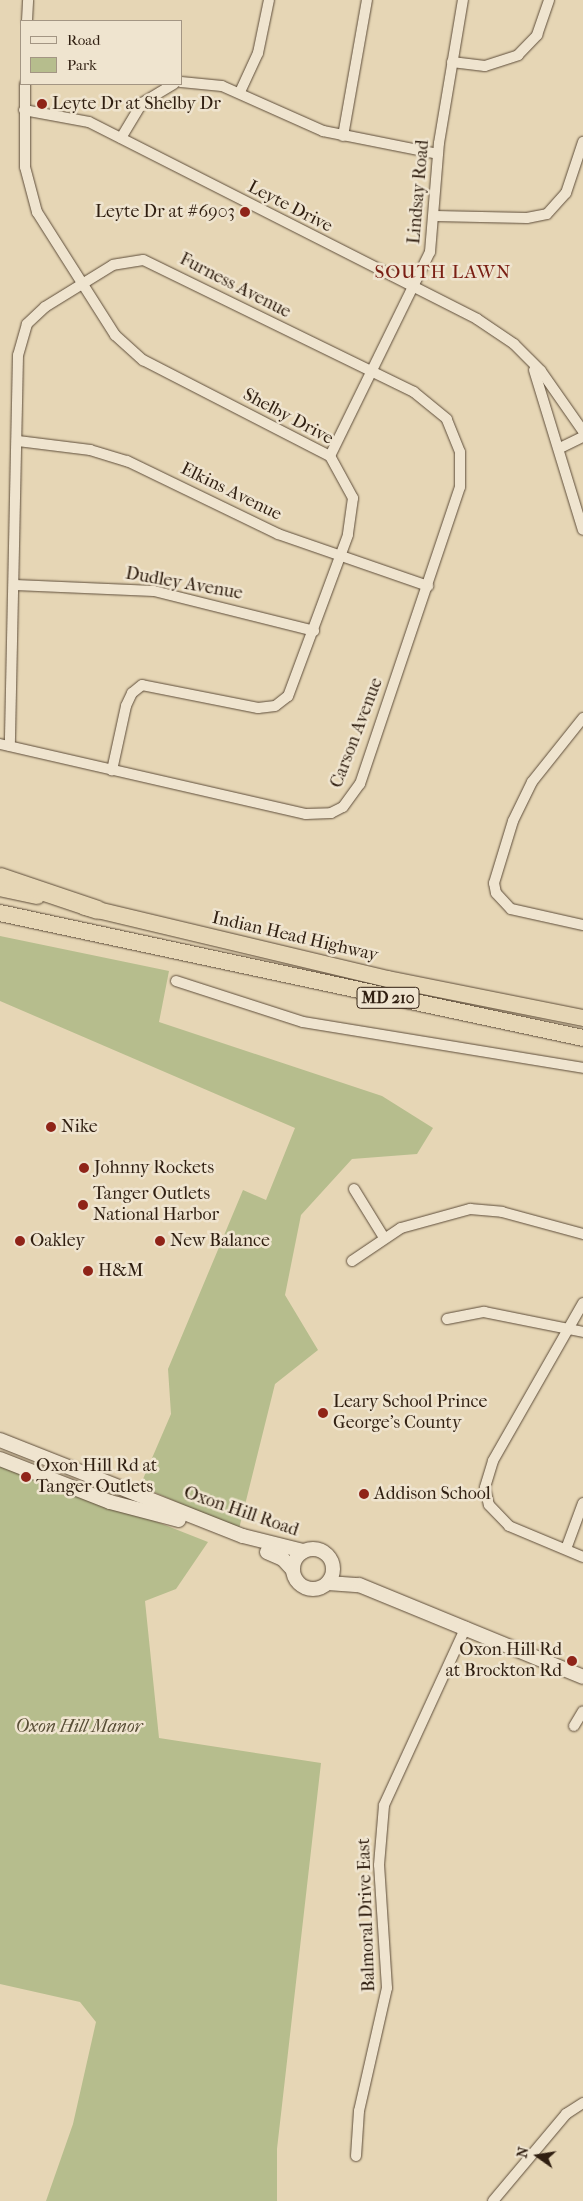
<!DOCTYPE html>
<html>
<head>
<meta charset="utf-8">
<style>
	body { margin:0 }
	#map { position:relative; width:583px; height:2201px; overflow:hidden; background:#e6d6b5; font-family:"IM FELL French Canon",serif }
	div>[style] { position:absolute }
	.green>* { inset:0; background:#b6bd8d }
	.roads { filter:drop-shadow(0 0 1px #5e4d3a) drop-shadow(0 0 1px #5e4d3a) }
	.minor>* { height:10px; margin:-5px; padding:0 5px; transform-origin:5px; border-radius:5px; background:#efe4cf }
	.secondary>* { height:14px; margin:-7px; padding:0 7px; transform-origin:7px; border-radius:7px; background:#efe4cf }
	.secondary>.ring { margin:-7px; padding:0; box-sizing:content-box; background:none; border:14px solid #efe4cf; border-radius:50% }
	.trunk>* { height:16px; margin:-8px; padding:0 8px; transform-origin:8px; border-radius:8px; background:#e6d6b5 }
	.motorway>* { height:18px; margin:-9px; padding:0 9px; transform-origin:9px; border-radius:9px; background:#e6d6b5 }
	.dots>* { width:14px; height:14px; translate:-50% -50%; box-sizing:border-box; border:2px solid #efe4cf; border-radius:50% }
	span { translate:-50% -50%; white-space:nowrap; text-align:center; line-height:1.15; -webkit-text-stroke:5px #efe4cf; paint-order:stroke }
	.shield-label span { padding:1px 4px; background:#efe4cf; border:1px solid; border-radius:4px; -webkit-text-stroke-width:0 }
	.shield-label { font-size:16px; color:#301f11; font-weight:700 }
	.poi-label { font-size:18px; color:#301f11 }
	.left { translate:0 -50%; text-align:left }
	.right { translate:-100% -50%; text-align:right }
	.street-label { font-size:18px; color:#301f11 }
	.park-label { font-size:18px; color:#584e36; font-style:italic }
	.neighbourhood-label { font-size:19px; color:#7a1f14; letter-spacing:1px }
	.legend { position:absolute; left:20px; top:20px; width:162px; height:65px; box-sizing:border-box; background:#efe4cf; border:1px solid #a39583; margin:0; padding:6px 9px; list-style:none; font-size:15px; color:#301f11 }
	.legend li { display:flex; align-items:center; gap:10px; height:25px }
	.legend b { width:25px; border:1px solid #a39583 }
	.north { position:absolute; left:513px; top:2131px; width:50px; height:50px; -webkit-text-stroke:4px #efe4cf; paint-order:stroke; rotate:283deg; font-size:14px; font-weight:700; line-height:20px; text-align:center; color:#301f11 }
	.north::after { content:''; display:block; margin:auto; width:18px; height:22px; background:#301f11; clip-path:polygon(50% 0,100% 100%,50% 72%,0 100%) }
</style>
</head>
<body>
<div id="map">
	<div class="green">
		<div style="clip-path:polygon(0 936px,169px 971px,159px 1022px,382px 1096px,433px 1128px,417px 1154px,352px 1159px,301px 1215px,285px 1295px,318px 1350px,275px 1384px,239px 1529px,140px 1486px,171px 1414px,168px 1369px,243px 1190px,266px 1200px,295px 1128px,0 1001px)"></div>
		<div style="clip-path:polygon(0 1460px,208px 1542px,176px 1589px,145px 1601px,159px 1738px,321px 1763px,277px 2149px,277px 2201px,46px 2201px,73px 2124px,96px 2022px,80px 2002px,0 1984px)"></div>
	</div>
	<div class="roads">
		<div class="minor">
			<div style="left:27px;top:21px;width:21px;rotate:-87deg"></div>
			<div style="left:452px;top:62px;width:33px;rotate:7deg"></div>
			<div style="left:485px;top:66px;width:35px;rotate:-18deg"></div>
			<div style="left:518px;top:55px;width:28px;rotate:-46deg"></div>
			<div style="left:537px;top:35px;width:37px;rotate:-71deg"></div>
			<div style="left:181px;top:82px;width:41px;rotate:5.6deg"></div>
			<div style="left:222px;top:86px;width:111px;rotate:24deg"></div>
			<div style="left:323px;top:131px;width:117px;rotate:11.3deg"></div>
			<div style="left:25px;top:84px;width:83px;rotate:90deg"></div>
			<div style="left:25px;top:167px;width:47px;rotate:75.1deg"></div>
			<div style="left:37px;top:212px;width:146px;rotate:57.6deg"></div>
			<div style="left:115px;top:335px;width:38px;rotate:42deg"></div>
			<div style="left:143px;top:360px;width:210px;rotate:27.2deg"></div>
			<div style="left:330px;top:456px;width:48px;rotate:61.3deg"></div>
			<div style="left:353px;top:498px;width:37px;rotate:98deg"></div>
			<div style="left:348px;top:535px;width:172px;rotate:110.4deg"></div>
			<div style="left:288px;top:696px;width:16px;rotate:142deg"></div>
			<div style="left:275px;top:706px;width:17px;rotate:173deg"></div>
			<div style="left:258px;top:708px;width:118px;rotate:-168.8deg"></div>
			<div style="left:142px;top:685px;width:13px;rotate:141deg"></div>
			<div style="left:132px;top:693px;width:14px;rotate:115deg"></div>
			<div style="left:126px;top:706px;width:66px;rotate:102.3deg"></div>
			<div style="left:240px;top:92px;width:43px;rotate:-65.2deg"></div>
			<div style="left:258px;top:53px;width:54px;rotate:-78.3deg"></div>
			<div style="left:24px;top:110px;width:66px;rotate:10.5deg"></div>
			<div style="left:89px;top:122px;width:435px;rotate:26.9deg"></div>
			<div style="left:477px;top:319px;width:45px;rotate:34deg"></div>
			<div style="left:514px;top:344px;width:38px;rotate:45deg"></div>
			<div style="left:541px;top:371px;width:73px;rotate:55deg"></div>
			<div style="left:343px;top:136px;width:138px;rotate:-80deg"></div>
			<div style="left:121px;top:138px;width:41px;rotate:-59deg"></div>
			<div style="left:142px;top:103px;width:37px;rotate:-31deg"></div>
			<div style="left:435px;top:216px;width:92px;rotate:1.2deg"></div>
			<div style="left:527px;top:218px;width:20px;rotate:-11deg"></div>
			<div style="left:547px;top:214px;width:28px;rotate:-48deg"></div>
			<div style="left:566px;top:193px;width:54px;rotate:-71.6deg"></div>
			<div style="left:534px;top:370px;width:167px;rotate:73deg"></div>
			<div style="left:18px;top:441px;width:73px;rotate:7.1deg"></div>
			<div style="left:90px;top:450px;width:39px;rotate:17deg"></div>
			<div style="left:127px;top:461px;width:168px;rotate:25.8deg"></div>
			<div style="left:278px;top:534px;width:159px;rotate:19.1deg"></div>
			<div style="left:560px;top:448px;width:25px;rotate:-26deg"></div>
			<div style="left:330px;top:456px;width:227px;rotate:-63.9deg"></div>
			<div style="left:430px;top:252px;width:109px;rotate:-85.3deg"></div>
			<div style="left:439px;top:143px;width:145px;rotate:-80.5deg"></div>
			<div style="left:15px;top:585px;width:139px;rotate:2.5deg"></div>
			<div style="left:154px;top:591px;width:165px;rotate:14deg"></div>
			<div style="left:583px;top:718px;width:82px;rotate:128.6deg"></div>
			<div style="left:532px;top:782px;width:43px;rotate:116deg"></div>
			<div style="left:513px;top:821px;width:65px;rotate:107deg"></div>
			<div style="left:494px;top:883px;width:10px;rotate:79deg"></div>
			<div style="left:496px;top:893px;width:22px;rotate:47deg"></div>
			<div style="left:511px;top:909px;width:74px;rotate:12.5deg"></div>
			<div style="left:0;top:744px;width:314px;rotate:12.9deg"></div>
			<div style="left:306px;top:814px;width:25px;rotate:-2deg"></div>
			<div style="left:331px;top:813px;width:13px;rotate:-27deg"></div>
			<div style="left:343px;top:807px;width:29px;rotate:-54deg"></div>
			<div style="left:360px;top:784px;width:313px;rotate:-71.4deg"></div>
			<div style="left:460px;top:487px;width:35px;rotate:-90deg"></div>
			<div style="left:460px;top:452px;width:35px;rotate:-112deg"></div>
			<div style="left:447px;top:419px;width:43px;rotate:-140.7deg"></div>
			<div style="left:414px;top:392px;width:301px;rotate:-154deg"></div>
			<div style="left:143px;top:260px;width:30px;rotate:171deg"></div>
			<div style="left:113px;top:265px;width:80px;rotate:148.3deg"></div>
			<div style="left:45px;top:307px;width:25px;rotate:137deg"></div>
			<div style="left:27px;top:324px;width:32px;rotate:106deg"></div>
			<div style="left:18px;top:355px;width:391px;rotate:91.2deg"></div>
			<div style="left:176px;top:981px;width:133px;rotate:17.9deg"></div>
			<div style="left:303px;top:1022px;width:284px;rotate:9.3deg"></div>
			<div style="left:354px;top:1189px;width:55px;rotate:58.3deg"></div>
			<div style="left:352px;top:1261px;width:59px;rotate:-34deg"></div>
			<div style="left:401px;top:1228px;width:72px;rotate:-15.4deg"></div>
			<div style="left:470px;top:1209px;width:32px;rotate:5deg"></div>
			<div style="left:502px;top:1212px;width:84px;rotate:15.2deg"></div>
			<div style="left:583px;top:1303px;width:182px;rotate:119.7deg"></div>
			<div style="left:493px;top:1461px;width:28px;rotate:107deg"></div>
			<div style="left:485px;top:1488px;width:17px;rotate:77deg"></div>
			<div style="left:489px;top:1505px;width:29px;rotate:46deg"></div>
			<div style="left:509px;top:1526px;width:80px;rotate:22.7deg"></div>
			<div style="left:447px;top:1319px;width:38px;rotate:-11deg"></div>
			<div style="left:484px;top:1312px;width:101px;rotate:11.4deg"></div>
			<div style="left:566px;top:1549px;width:49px;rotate:-69.7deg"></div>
			<div style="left:574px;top:1726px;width:17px;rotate:-59deg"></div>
			<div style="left:356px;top:2156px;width:45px;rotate:-86.2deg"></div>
			<div style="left:359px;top:2111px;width:126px;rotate:-77.2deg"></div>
			<div style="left:387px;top:1988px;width:123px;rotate:-93.7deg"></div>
			<div style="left:379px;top:1865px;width:60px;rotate:-85.2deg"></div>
			<div style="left:384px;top:1805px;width:196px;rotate:-65.3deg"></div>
			<div style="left:493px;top:2201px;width:114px;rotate:-50deg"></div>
			<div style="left:566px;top:2114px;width:20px;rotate:-33deg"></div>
		</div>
		<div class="secondary">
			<div style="left:0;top:1440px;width:261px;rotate:21.6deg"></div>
			<div style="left:243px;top:1536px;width:62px;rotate:14deg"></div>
			<div style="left:0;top:1459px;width:118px;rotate:21.4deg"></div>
			<div style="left:110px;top:1502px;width:71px;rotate:14.6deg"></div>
			<div class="ring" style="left:293px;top:1549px;width:26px;height:26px"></div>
			<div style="left:267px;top:1552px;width:17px;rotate:24deg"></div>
			<div style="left:283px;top:1559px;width:15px;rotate:48deg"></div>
			<div style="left:328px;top:1583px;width:31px;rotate:4deg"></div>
			<div style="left:359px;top:1585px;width:242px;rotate:22.3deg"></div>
		</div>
		<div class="trunk">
			<div style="left:0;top:888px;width:38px;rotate:12deg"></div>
			<div style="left:85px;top:907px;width:311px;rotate:13.4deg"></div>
			<div style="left:388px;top:979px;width:199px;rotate:11.3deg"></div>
			<div style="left:0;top:913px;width:596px;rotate:12.1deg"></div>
		</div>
		<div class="motorway">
			<div style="left:0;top:877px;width:103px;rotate:18.6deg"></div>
		</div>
	</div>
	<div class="dots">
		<div style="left:42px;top:104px;background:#8f2418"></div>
		<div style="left:245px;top:212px;background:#8f2418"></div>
		<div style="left:51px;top:1127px;background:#8f2418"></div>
		<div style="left:84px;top:1168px;background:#8f2418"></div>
		<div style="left:83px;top:1205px;background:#8f2418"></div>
		<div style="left:20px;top:1241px;background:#8f2418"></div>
		<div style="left:160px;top:1241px;background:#8f2418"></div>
		<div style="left:88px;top:1271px;background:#8f2418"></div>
		<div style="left:323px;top:1413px;background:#8f2418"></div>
		<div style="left:26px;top:1477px;background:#8f2418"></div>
		<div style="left:364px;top:1494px;background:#8f2418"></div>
		<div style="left:572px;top:1661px;background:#8f2418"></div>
	</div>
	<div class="shield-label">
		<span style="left:388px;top:998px">MD 210</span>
	</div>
	<div class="poi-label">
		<span class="left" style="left:52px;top:104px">Leyte Dr at Shelby Dr</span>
		<span class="right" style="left:235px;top:212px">Leyte Dr at #6903</span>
		<span class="left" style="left:61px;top:1127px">Nike</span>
		<span class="left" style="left:94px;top:1168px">Johnny Rockets</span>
		<span class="left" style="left:93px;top:1205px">Tanger Outlets<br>National Harbor</span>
		<span class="left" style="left:30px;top:1241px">Oakley</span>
		<span class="left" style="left:170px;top:1241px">New Balance</span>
		<span class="left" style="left:98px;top:1271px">H&amp;M</span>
		<span class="left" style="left:333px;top:1413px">Leary School Prince<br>George's County</span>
		<span class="left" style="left:36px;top:1477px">Oxon Hill Rd at<br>Tanger Outlets</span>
		<span class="left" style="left:374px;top:1494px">Addison School</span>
		<span class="right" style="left:562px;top:1661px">Oxon Hill Rd<br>at Brockton Rd</span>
	</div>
	<div class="street-label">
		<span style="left:419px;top:192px;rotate:-85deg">Lindsay Road</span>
		<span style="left:290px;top:207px;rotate:27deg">Leyte Drive</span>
		<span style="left:235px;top:286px;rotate:27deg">Furness Avenue</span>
		<span style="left:288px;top:417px;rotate:28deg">Shelby Drive</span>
		<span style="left:231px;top:492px;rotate:26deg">Elkins Avenue</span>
		<span style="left:184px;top:584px;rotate:10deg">Dudley Avenue</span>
		<span style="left:357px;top:733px;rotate:-69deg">Carson Avenue</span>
		<span style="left:295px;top:937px;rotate:13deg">Indian Head Highway</span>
		<span style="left:241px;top:1512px;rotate:19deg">Oxon Hill Road</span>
		<span style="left:367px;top:1915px;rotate:-92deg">Balmoral Drive East</span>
	</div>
	<div class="park-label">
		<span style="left:79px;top:1727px">Oxon Hill Manor</span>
	</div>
	<div class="neighbourhood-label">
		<span style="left:443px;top:273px">SOUTH LAWN</span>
	</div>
	<ul class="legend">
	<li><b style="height:6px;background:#efe4cf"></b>Road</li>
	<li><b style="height:14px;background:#b6bd8d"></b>Park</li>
	</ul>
	<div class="north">N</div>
</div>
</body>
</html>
